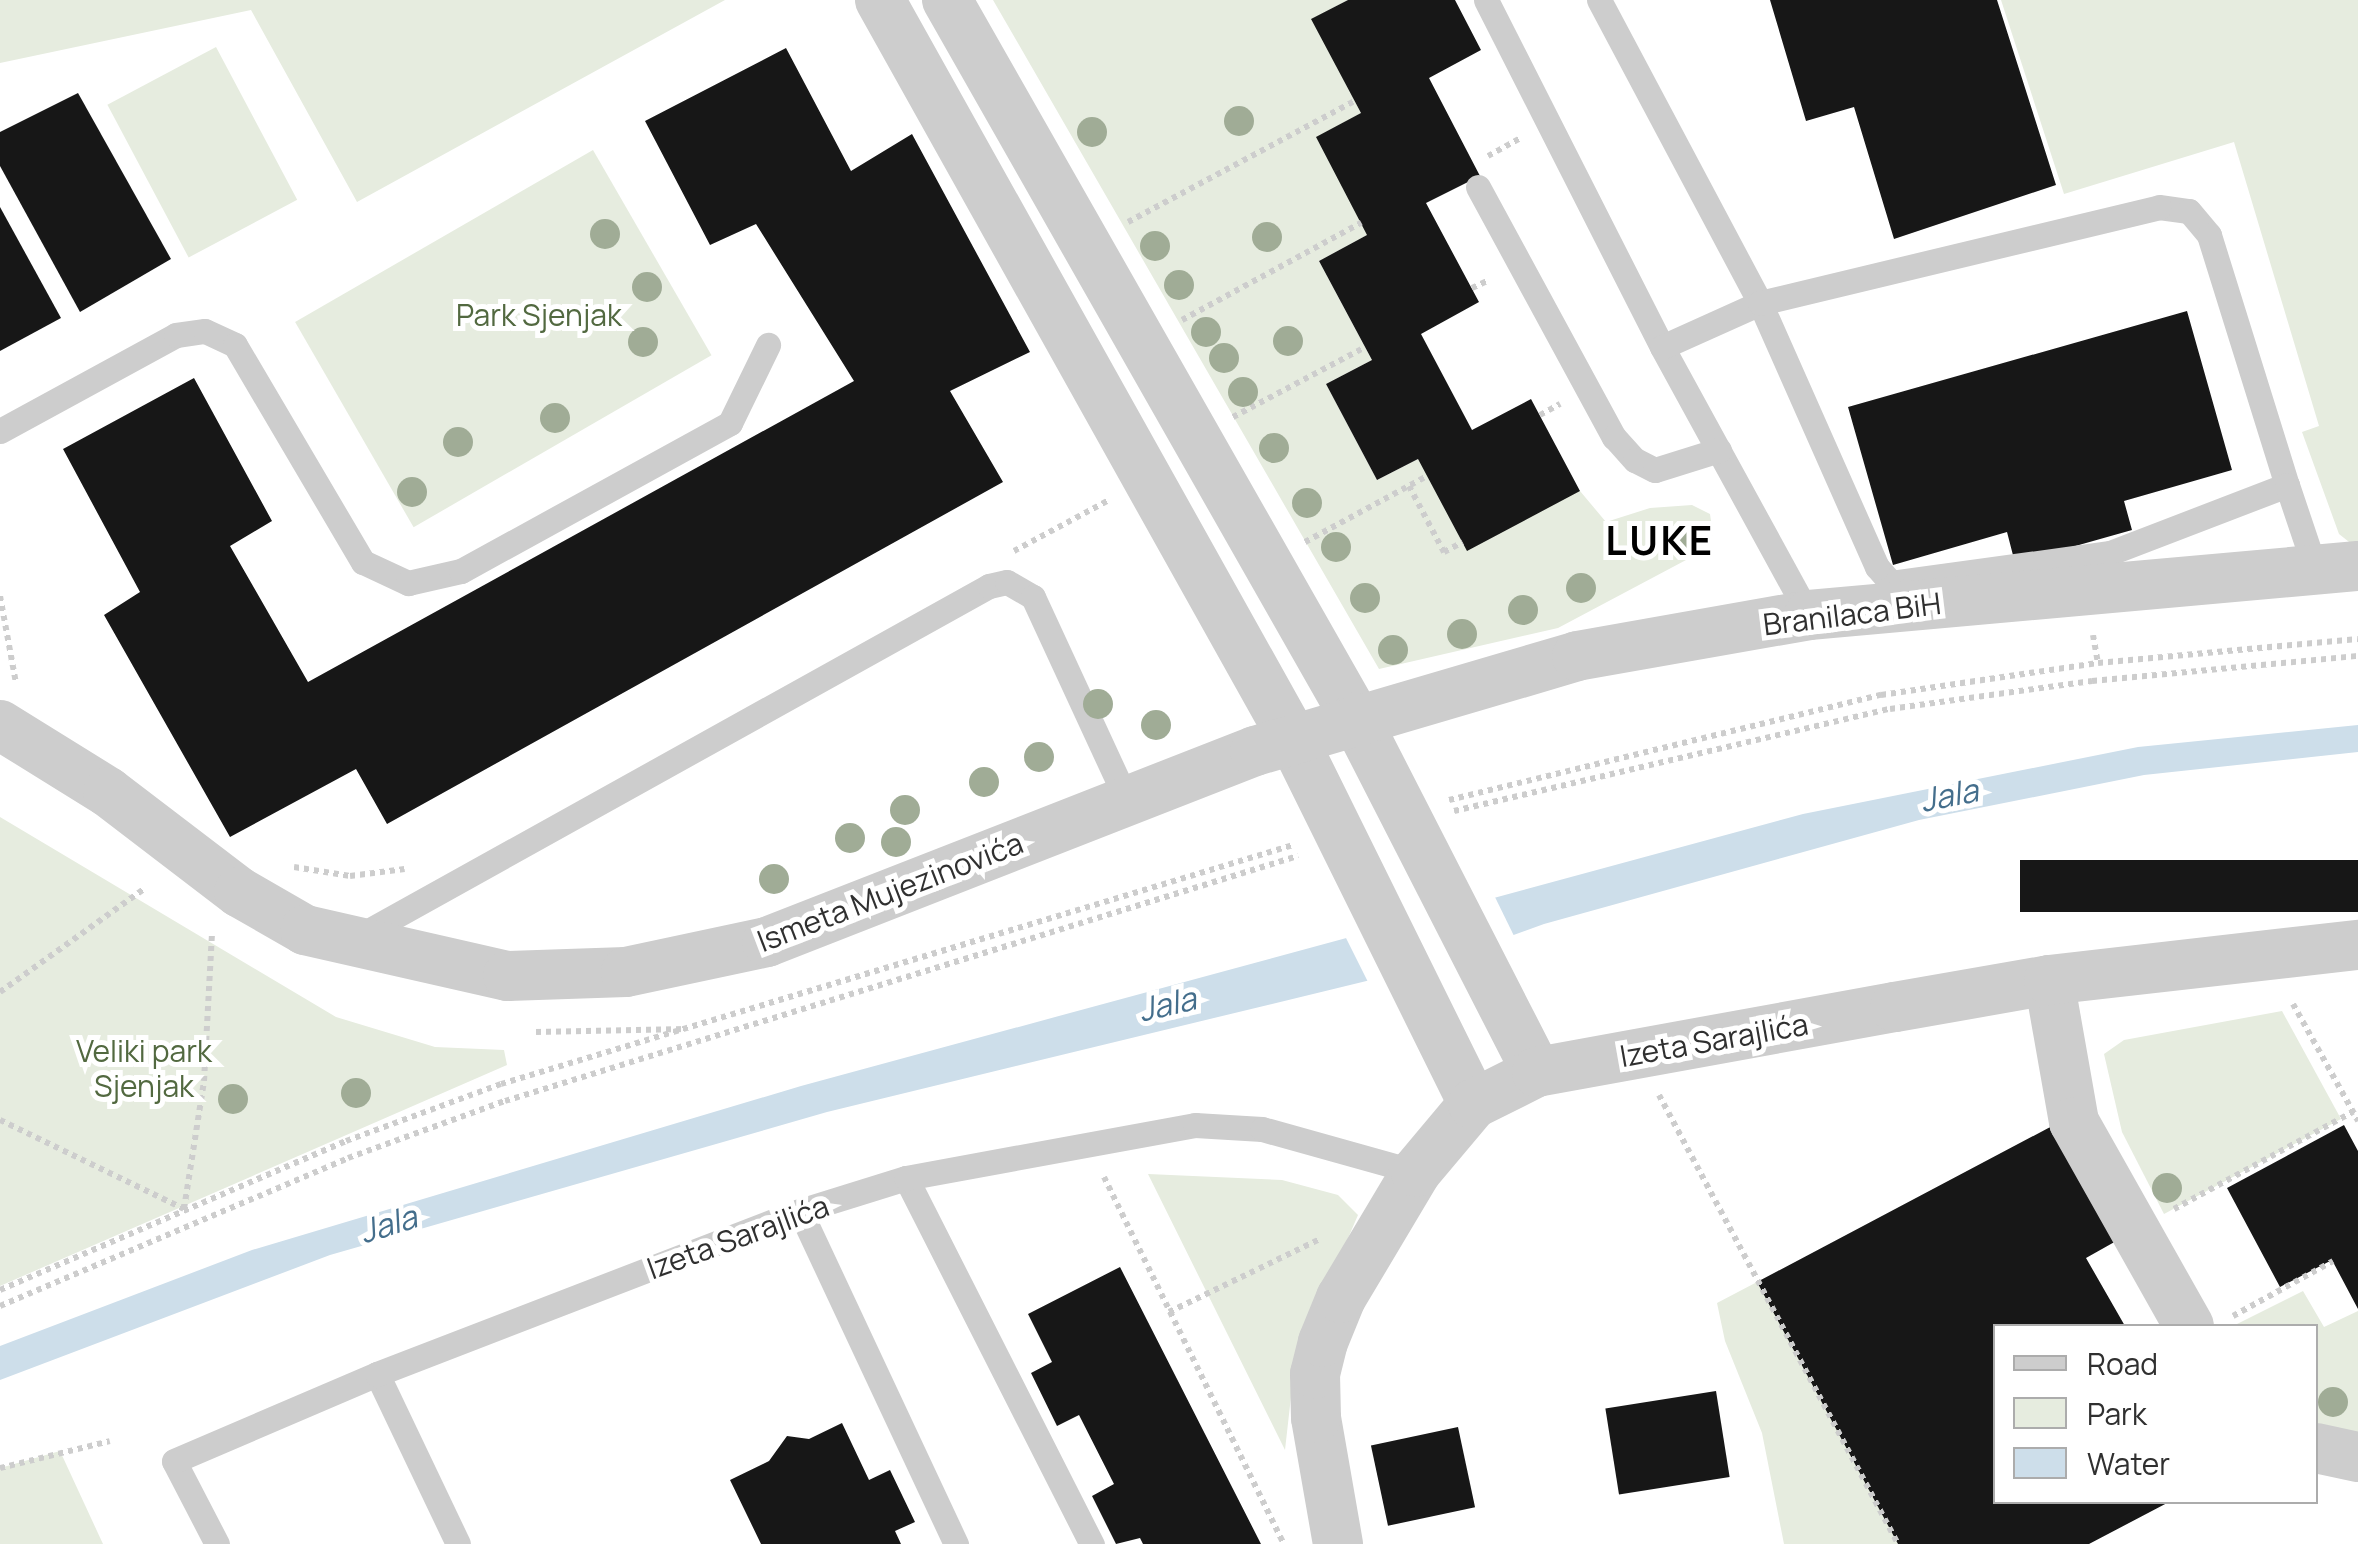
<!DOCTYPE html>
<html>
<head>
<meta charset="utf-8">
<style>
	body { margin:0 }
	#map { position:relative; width:2358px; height:1544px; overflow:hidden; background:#fff; font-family:Manrope,sans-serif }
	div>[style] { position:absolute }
	.green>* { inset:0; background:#e6ecdf; transform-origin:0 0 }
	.water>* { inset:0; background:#cddeea }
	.pier>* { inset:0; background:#fff }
	.building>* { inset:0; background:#171717; transform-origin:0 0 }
	.path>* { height:6px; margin-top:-3px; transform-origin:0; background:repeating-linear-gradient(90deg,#cdcdcd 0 5px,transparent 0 10px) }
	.service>* { height:25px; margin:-12.5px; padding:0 12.5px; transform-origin:12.5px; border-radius:12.5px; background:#cdcdcd }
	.minor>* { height:50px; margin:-25px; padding:0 25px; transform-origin:25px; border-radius:25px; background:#cdcdcd }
	.trees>* { width:30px; height:30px; margin:-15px; border-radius:50%; background:#a0ac96 }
	span { translate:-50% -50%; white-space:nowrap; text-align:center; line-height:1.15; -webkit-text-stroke:10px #fff; paint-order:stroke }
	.park-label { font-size:30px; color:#526940 }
	.street-label { font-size:30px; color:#303030 }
	.water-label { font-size:32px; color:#446e8c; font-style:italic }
	.district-label { font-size:40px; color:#000; font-weight:700; letter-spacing:2.5px }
	.legend { position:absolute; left:1993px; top:1324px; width:325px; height:180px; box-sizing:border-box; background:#fff; border:2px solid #acacac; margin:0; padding:12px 18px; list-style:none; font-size:30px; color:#303030 }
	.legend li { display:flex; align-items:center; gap:20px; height:50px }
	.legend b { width:50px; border:2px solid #acacac }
</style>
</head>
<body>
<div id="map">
	<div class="green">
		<div style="clip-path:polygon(0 0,725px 0,357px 202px,251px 10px,0 63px)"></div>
		<div style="clip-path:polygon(993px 0,1348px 0,1312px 19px,1361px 113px,1367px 235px,1319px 261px,1372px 360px,1326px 384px,1377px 480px,1418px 459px,1580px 491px,1606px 522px,1650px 508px,1692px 505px,1710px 514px,1713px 535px,1703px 551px,1558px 628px,1379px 669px)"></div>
		<div style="clip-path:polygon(2001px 0,2358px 0,2358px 549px,2339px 534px,2302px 432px,2319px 426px,2234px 142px,2064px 194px)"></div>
		<div style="left:216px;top:47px;width:173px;height:123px;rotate:62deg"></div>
		<div style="left:593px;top:150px;width:237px;height:344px;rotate:60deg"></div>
		<div style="clip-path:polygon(0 817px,336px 1017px,435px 1047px,504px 1050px,507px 1065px,0 1286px)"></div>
		<div style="clip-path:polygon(2282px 1011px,2341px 1119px,2164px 1214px,2122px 1132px,2104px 1054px,2124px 1040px)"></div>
		<div style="clip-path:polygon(1148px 1174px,1282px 1180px,1338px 1195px,1358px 1215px,1295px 1361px,1285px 1450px)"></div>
		<div style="clip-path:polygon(1757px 1282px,1898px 1544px,1784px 1544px,1762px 1433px,1725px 1341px,1717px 1303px)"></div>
		<div style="clip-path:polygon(2303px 1291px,2324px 1327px,2358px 1311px,2358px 1439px,2316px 1428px,2316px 1326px,2233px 1326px)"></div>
		<div style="clip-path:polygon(60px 1451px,103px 1544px,0 1544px,0 1468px)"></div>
	</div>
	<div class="water">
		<div style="clip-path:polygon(2358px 725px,2358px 752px,2144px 775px,1919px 820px,1544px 924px,1428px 966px,827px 1112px,330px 1255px,0 1380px,0 1346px,252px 1250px,801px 1086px,1803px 814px,2138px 747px)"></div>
	</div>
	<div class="pier">
		<div style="clip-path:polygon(1493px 893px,1516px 940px,1430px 970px,1369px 984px,1344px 934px)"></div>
	</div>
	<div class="building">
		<div style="clip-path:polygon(1348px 0,1455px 0,1481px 50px,1429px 78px,1480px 176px,1426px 203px,1479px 302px,1421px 334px,1472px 430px,1531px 399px,1580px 491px,1467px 551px,1418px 459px,1377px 480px,1326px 384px,1372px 360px,1319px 261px,1367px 235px,1316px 137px,1361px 113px,1311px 19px)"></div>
		<div style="clip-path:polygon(1770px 0,1997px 0,2056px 185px,1894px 239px,1854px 107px,1806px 121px)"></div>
		<div style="clip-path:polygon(786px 48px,851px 171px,912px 134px,1030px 352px,950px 391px,1003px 482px,387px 824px,356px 769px,230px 837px,104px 615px,140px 592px,63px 449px,194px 378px,272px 521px,230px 546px,308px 682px,854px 381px,756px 224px,710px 245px,645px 121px)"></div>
		<div style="clip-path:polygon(78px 93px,171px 259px,80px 312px,0 166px,0 132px)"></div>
		<div style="clip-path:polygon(0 207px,61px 318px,0 351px)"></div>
		<div style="clip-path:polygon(2187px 311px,2232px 470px,2124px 501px,2132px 530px,2015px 563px,2007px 532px,1893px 565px,1848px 407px)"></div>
		<div style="left:2358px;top:860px;width:52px;height:338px;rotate:90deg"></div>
		<div style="clip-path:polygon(2054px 1125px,2118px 1240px,2086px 1258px,2125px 1326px,1996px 1326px,1996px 1502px,2169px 1502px,2089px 1544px,1898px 1544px,1757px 1282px)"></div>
		<div style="clip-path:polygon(2344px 1125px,2358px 1151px,2358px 1309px,2332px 1260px,2280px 1287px,2227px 1188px)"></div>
		<div style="clip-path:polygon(1120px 1267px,1261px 1544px,1143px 1544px,1140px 1538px,1116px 1544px,1092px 1496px,1114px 1484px,1079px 1415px,1057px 1426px,1031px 1373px,1052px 1362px,1028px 1314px)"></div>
		<div style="left:1716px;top:1391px;width:87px;height:112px;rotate:81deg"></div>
		<div style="clip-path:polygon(842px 1423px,869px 1480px,890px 1470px,915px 1522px,895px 1531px,901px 1544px,761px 1544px,730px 1480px,769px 1461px,787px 1436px,809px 1439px)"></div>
		<div style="left:1458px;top:1427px;width:82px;height:89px;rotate:78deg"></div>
	</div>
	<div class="path">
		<div style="left:1488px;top:156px;width:38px;rotate:-29deg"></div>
		<div style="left:1128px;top:222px;width:257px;rotate:-28.1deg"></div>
		<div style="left:1472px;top:288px;width:19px;rotate:-25deg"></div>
		<div style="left:1182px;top:320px;width:204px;rotate:-28.5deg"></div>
		<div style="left:1540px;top:415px;width:23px;rotate:-29deg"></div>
		<div style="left:1233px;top:417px;width:149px;rotate:-27.9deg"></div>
		<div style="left:1409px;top:486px;width:75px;rotate:62.1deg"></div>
		<div style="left:1444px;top:552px;width:21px;rotate:-28deg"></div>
		<div style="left:1305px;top:542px;width:139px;rotate:-28.4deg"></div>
		<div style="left:1014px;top:551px;width:108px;rotate:-28.2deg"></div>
		<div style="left:0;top:596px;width:88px;rotate:79.6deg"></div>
		<div style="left:2093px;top:635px;width:28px;rotate:80deg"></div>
		<div style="left:1449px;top:800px;width:445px;rotate:-13.7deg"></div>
		<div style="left:1881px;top:695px;width:219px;rotate:-8.4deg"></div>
		<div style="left:2098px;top:663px;width:261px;rotate:-5.3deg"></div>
		<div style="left:1454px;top:811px;width:448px;rotate:-13.2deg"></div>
		<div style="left:1890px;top:709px;width:204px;rotate:-7.9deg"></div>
		<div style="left:2092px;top:681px;width:267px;rotate:-5.4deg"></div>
		<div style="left:294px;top:867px;width:57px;rotate:9.1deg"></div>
		<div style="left:350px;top:876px;width:55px;rotate:-7.3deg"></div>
		<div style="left:0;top:992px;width:177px;rotate:-35.6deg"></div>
		<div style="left:2293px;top:1004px;width:134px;rotate:60.9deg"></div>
		<div style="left:536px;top:1032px;width:150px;rotate:-1.1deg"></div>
		<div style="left:1659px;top:1095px;width:509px;rotate:61.97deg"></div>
		<div style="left:0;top:1120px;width:204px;rotate:25.8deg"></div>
		<div style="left:184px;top:1209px;width:130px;rotate:-81.1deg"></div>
		<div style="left:204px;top:1081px;width:149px;rotate:-86.9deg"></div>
		<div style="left:1104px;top:1177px;width:409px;rotate:63.9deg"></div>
		<div style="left:2174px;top:1209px;width:204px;rotate:-28.5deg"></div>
		<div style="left:0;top:1290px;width:377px;rotate:-23.3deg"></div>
		<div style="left:346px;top:1141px;width:165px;rotate:-20.2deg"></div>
		<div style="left:501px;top:1084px;width:827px;rotate:-16.79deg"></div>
		<div style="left:0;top:1306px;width:378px;rotate:-23deg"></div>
		<div style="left:348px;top:1158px;width:167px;rotate:-20deg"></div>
		<div style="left:505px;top:1101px;width:830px;rotate:-17.17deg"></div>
		<div style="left:1169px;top:1312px;width:168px;rotate:-25.8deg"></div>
		<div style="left:2233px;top:1316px;width:114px;rotate:-28.8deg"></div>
		<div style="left:0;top:1468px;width:113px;rotate:-13.8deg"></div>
	</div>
	<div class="service">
		<div style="left:1486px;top:0;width:389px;rotate:63.1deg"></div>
		<div style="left:1662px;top:347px;width:306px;rotate:61.3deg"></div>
		<div style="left:1599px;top:0;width:343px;rotate:62deg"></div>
		<div style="left:1760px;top:303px;width:107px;rotate:155.8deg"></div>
		<div style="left:1478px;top:187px;width:285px;rotate:61.5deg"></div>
		<div style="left:1614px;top:437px;width:31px;rotate:48deg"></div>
		<div style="left:1635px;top:460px;width:22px;rotate:27deg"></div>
		<div style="left:1655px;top:470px;width:67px;rotate:-17.4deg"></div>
		<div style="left:2159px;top:207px;width:30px;rotate:8deg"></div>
		<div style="left:2189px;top:211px;width:31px;rotate:50deg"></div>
		<div style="left:2209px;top:235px;width:262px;rotate:72.7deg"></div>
		<div style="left:2287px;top:485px;width:190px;rotate:159deg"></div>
		<div style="left:2110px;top:553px;width:221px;rotate:172.2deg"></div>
		<div style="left:1891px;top:583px;width:21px;rotate:-131deg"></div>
		<div style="left:1877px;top:567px;width:289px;rotate:-113.9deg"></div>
		<div style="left:1760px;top:303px;width:410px;rotate:-13.5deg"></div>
		<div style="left:0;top:431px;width:200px;rotate:-28.6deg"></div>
		<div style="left:176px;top:335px;width:29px;rotate:-8deg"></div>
		<div style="left:205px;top:331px;width:33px;rotate:25deg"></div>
		<div style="left:235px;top:345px;width:252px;rotate:59.5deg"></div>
		<div style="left:363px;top:562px;width:50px;rotate:25deg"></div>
		<div style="left:408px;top:583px;width:54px;rotate:-12.8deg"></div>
		<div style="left:461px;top:571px;width:307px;rotate:-28.8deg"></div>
		<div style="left:730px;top:423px;width:87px;rotate:-64deg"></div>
		<div style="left:2287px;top:485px;width:88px;rotate:71.4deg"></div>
		<div style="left:356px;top:938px;width:724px;rotate:-29.08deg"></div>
		<div style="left:989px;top:586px;width:18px;rotate:-13deg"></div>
		<div style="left:1007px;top:582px;width:30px;rotate:30deg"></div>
		<div style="left:1033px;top:597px;width:224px;rotate:65.2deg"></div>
		<div style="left:906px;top:1178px;width:411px;rotate:63.1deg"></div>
		<div style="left:800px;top:1211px;width:368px;rotate:64.9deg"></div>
		<div style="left:377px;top:1374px;width:188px;rotate:64.5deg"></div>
		<div style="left:217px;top:1544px;width:93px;rotate:-117.4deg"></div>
		<div style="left:174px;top:1461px;width:221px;rotate:-23.2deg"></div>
		<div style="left:377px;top:1374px;width:453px;rotate:-21.1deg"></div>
		<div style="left:800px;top:1211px;width:111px;rotate:-17.3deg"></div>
		<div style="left:906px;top:1178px;width:294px;rotate:-10.4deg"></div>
		<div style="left:1195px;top:1125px;width:67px;rotate:3.4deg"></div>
		<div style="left:1262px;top:1129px;width:160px;rotate:15.6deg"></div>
	</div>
	<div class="minor">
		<div style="left:880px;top:0;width:847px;rotate:60.8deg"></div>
		<div style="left:1293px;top:739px;width:407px;rotate:63.7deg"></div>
		<div style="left:947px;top:0;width:825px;rotate:60.36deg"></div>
		<div style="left:1355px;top:717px;width:399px;rotate:62.9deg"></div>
		<div style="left:0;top:725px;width:127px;rotate:31.8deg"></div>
		<div style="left:108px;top:792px;width:165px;rotate:37.4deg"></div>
		<div style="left:239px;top:892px;width:76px;rotate:29.9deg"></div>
		<div style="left:305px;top:930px;width:208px;rotate:12.8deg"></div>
		<div style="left:508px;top:976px;width:118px;rotate:-1.9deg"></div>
		<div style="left:626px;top:972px;width:144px;rotate:-12deg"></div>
		<div style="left:767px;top:942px;width:524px;rotate:-21.38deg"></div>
		<div style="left:1255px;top:751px;width:336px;rotate:-16.4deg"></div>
		<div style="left:1577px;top:656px;width:236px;rotate:-10deg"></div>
		<div style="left:1809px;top:615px;width:551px;rotate:-5.1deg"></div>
		<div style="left:2049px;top:980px;width:144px;rotate:80deg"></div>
		<div style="left:2074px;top:1122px;width:234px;rotate:60.6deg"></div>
		<div style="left:2316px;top:1448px;width:43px;rotate:12.1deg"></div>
		<div style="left:1338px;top:1544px;width:128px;rotate:-99.9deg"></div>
		<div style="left:1316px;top:1418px;width:44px;rotate:-91.3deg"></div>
		<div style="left:1315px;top:1374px;width:33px;rotate:-76deg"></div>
		<div style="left:1323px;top:1342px;width:48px;rotate:-67.8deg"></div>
		<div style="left:1341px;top:1298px;width:147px;rotate:-59.2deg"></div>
		<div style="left:1416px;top:1172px;width:89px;rotate:-50deg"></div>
		<div style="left:1473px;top:1104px;width:72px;rotate:-26.6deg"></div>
		<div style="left:1537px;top:1072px;width:364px;rotate:-10.3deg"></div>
		<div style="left:1895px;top:1007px;width:156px;rotate:-9.9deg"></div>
		<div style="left:2049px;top:980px;width:311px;rotate:-6.5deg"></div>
	</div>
	<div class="trees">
		<div style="left:1239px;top:121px"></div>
		<div style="left:1092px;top:132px"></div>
		<div style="left:605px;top:234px"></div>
		<div style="left:1267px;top:237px"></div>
		<div style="left:1155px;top:246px"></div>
		<div style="left:1179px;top:285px"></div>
		<div style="left:647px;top:287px"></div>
		<div style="left:1206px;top:332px"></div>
		<div style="left:1288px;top:341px"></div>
		<div style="left:643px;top:342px"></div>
		<div style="left:1224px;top:358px"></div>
		<div style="left:1243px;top:392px"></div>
		<div style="left:555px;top:418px"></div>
		<div style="left:458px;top:442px"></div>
		<div style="left:1274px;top:448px"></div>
		<div style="left:412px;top:492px"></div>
		<div style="left:1307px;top:503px"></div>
		<div style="left:1678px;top:540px"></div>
		<div style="left:1336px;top:547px"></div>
		<div style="left:1581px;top:588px"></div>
		<div style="left:1365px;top:598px"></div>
		<div style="left:1523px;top:610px"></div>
		<div style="left:1462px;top:634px"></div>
		<div style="left:1393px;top:650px"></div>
		<div style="left:1098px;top:704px"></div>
		<div style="left:1156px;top:725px"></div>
		<div style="left:1039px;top:757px"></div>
		<div style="left:984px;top:782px"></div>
		<div style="left:905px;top:810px"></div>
		<div style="left:850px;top:838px"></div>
		<div style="left:896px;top:842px"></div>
		<div style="left:774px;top:879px"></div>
		<div style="left:356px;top:1093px"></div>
		<div style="left:233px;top:1099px"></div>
		<div style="left:2167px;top:1188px"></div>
		<div style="left:2333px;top:1402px"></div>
	</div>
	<div class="park-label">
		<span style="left:539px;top:315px">Park Sjenjak</span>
		<span style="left:144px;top:1068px">Veliki park<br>Sjenjak</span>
	</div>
	<div class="street-label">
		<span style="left:1852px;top:614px;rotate:-7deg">Branilaca BiH</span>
		<span style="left:890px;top:892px;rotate:-21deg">Ismeta Mujezinovića</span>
		<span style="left:1714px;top:1040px;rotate:-10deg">Izeta Sarajlića</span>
		<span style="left:738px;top:1237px;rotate:-20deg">Izeta Sarajlića</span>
	</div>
	<div class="water-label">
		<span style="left:1949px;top:795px;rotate:-11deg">Jala</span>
		<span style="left:1167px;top:1004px;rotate:-13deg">Jala</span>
		<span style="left:388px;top:1224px;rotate:-17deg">Jala</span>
	</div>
	<div class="district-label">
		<span style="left:1660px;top:540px">LUKE</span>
	</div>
	<ul class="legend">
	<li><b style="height:12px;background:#cdcdcd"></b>Road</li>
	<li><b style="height:28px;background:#e6ecdf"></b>Park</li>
	<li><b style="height:28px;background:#cddeea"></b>Water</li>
	</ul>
</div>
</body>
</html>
